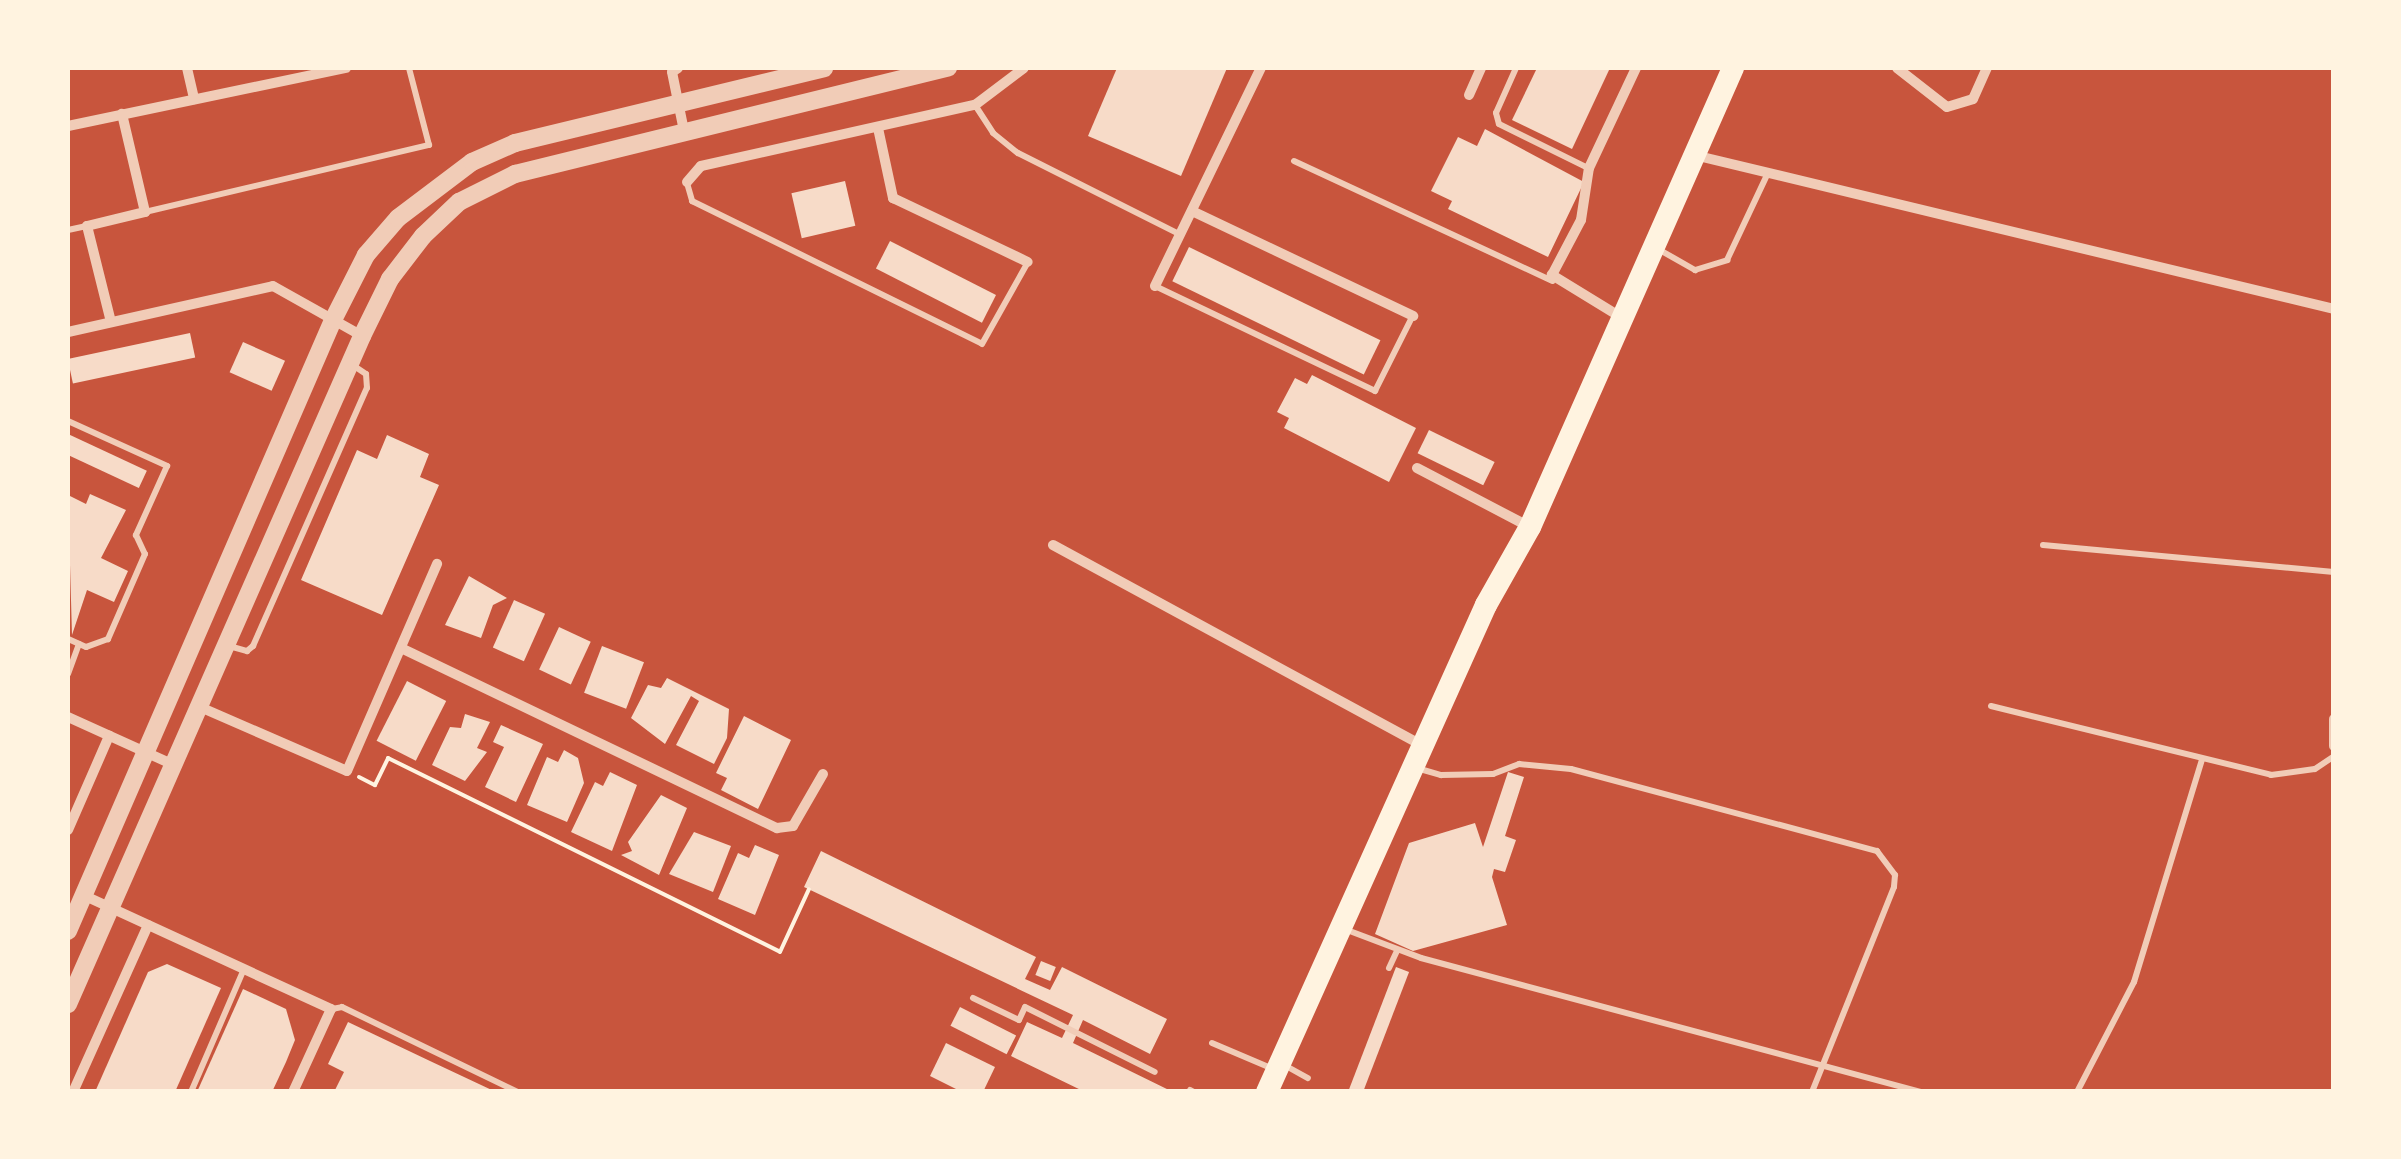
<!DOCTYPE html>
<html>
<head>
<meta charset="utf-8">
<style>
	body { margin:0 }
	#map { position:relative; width:2401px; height:1159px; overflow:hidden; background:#c8553d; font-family:"Exo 2",sans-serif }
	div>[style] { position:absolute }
	.building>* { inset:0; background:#f7dbc8; transform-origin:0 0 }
	.path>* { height:4px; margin:-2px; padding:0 2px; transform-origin:2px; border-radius:2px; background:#fff3e0 }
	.service>* { height:6px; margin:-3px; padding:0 3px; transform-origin:3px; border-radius:3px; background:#f1ccb7 }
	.minor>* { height:10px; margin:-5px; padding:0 5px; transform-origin:5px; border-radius:5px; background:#f1ccb7 }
	.tertiary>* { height:18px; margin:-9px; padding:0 9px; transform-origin:9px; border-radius:9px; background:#f1ccb7 }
	.trunk>* { height:22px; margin:-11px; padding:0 11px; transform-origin:11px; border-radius:11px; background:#fff3e0 }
	span { translate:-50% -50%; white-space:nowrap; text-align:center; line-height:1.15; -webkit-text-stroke:10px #fff3e0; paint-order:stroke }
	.frame { position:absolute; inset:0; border:70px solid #fff3e0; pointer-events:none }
</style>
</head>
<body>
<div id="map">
	<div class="building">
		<div style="clip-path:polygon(1117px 68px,1227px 68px,1181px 176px,1088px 136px)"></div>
		<div style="clip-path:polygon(1537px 68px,1610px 68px,1572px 149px,1512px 120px)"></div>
		<div style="clip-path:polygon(1485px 129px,1584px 182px,1548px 257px,1448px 209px,1452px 201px,1431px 191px,1458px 137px,1477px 146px)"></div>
		<div style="left:845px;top:181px;width:46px;height:55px;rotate:77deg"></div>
		<div style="left:890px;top:241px;width:119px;height:31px;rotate:27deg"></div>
		<div style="left:1189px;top:247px;width:213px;height:38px;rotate:26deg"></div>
		<div style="left:190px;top:333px;width:25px;height:125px;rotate:78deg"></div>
		<div style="left:243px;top:342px;width:46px;height:33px;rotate:24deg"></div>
		<div style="clip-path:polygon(1312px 375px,1416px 428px,1389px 482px,1284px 428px,1289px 418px,1277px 412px,1295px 378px,1307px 384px)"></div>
		<div style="left:1429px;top:430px;width:73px;height:26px;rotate:26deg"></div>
		<div style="left:68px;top:434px;width:87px;height:19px;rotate:25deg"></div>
		<div style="clip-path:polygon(387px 435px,429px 454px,420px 477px,439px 485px,382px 615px,301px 580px,357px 450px,377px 459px)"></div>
		<div style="clip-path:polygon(90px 494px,126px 510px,101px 558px,128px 571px,114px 602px,87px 590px,72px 635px,68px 495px,86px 504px)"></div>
		<div style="clip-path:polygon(469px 576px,507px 598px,493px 605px,481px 638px,445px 625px)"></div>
		<div style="left:514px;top:600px;width:34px;height:52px;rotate:24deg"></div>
		<div style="left:559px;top:627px;width:35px;height:47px;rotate:25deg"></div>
		<div style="left:602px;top:646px;width:45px;height:50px;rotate:21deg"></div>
		<div style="clip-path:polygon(667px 678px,729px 709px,727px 738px,714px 764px,676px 745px,699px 701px,691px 696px,665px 744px,631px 718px,648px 685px,661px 688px)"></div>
		<div style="left:407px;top:681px;width:44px;height:67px;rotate:27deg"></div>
		<div style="clip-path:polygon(465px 714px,490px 722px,477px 748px,487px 752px,465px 781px,432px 765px,450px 727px,461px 728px)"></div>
		<div style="clip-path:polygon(744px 716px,791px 740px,758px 809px,721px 790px,727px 778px,716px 773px)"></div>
		<div style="clip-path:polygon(501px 725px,543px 744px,516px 802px,485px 787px,504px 747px,493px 742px)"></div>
		<div style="clip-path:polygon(564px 750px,578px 758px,584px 783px,567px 822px,527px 805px,547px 757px,558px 762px)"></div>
		<div style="clip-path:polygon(610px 772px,637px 785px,612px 851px,571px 832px,595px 782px,603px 786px)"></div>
		<div style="clip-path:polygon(1508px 772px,1524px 777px,1505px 836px,1516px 840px,1505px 872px,1494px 869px,1492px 877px,1507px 925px,1413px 951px,1375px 934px,1409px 843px,1475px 823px,1483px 847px)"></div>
		<div style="clip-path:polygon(661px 795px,687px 808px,659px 875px,621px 855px,632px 851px,628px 842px)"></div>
		<div style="clip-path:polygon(694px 832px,731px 846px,713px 892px,669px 874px)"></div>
		<div style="clip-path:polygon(755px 845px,779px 855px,755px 915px,718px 899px,738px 853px,749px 858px)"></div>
		<div style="clip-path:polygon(821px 851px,1036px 957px,1025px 979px,1050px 990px,1062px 967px,1167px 1019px,1150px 1054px,1083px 1020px,1073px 1043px,1173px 1092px,1085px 1092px,1011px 1056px,1027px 1022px,1062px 1038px,1073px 1015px,804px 887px)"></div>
		<div style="left:1041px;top:961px;width:16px;height:15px;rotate:22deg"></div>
		<div style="clip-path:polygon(167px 964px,221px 988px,175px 1092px,95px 1092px,148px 972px)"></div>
		<div style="left:1396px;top:967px;width:14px;height:136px;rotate:21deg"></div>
		<div style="clip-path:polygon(243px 989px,286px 1009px,295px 1040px,286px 1062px,272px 1092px,197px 1092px)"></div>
		<div style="left:960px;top:1007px;width:63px;height:21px;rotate:27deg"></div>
		<div style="clip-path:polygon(348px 1022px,430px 1061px,496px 1092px,335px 1090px,344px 1072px,328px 1064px)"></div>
		<div style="clip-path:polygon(946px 1043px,995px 1067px,983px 1092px,962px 1092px,930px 1076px)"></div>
	</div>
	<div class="path">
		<div style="left:359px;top:777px;width:18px;rotate:27deg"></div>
		<div style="left:375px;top:785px;width:30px;rotate:-64deg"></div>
		<div style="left:388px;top:758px;width:437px;rotate:26.3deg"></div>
		<div style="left:780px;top:952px;width:69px;rotate:-65.3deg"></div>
	</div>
	<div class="service">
		<div style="left:1516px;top:68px;width:49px;rotate:114deg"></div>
		<div style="left:1496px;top:113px;width:11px;rotate:75deg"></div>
		<div style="left:1499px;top:124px;width:99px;rotate:26.3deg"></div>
		<div style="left:975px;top:105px;width:33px;rotate:57deg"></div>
		<div style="left:993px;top:133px;width:32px;rotate:39deg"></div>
		<div style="left:1018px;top:153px;width:180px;rotate:26.7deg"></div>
		<div style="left:1294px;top:161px;width:285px;rotate:24.9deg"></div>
		<div style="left:687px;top:183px;width:19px;rotate:74deg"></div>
		<div style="left:692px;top:201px;width:323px;rotate:26.2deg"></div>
		<div style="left:982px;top:344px;width:94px;rotate:-60.7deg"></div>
		<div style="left:145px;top:212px;width:292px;rotate:-13.3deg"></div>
		<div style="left:429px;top:145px;width:80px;rotate:-104.6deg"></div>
		<div style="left:68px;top:230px;width:19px;rotate:-12deg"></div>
		<div style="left:1658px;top:249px;width:43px;rotate:29.6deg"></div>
		<div style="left:1695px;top:270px;width:34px;rotate:-17deg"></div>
		<div style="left:1727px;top:260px;width:96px;rotate:-64.8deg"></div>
		<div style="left:1155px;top:286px;width:244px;rotate:25.5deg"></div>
		<div style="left:1375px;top:391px;width:83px;rotate:-63.4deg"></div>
		<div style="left:68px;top:421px;width:109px;rotate:24.4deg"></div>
		<div style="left:167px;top:466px;width:76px;rotate:114.2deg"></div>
		<div style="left:136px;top:535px;width:21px;rotate:65deg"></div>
		<div style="left:145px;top:554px;width:93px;rotate:113.5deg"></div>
		<div style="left:108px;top:639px;width:23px;rotate:160deg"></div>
		<div style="left:86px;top:647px;width:20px;rotate:-156deg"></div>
		<div style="left:2043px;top:545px;width:292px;rotate:5.3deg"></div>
		<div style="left:229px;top:646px;width:19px;rotate:16deg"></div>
		<div style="left:247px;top:651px;width:8px;rotate:-40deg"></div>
		<div style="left:253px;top:646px;width:282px;rotate:-66.2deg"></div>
		<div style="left:367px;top:388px;width:14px;rotate:-94deg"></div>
		<div style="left:366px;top:374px;width:18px;rotate:-146deg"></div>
		<div style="left:68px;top:674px;width:32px;rotate:-70deg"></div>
		<div style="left:1991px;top:706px;width:288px;rotate:13.8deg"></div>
		<div style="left:2271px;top:775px;width:44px;rotate:-7.8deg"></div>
		<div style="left:2315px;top:769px;width:23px;rotate:-34deg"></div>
		<div style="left:1420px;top:769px;width:22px;rotate:16deg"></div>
		<div style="left:1441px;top:775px;width:52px;rotate:-1.1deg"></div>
		<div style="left:1493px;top:774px;width:28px;rotate:-21deg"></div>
		<div style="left:1519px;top:764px;width:52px;rotate:5.5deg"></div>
		<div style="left:1571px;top:769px;width:317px;rotate:15deg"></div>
		<div style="left:1877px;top:851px;width:30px;rotate:53deg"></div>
		<div style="left:1895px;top:875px;width:12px;rotate:95deg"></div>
		<div style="left:1894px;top:887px;width:221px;rotate:111.8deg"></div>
		<div style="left:1347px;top:930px;width:79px;rotate:20.7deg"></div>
		<div style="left:1421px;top:958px;width:518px;rotate:15deg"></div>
		<div style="left:1389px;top:968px;width:19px;rotate:-65deg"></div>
		<div style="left:973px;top:998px;width:51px;rotate:25.6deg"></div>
		<div style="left:1019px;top:1020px;width:14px;rotate:-65deg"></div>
		<div style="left:1025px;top:1007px;width:145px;rotate:26.6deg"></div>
		<div style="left:332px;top:1009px;width:10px;rotate:-11deg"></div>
		<div style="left:342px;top:1007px;width:195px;rotate:25.8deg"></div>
		<div style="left:1212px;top:1043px;width:64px;rotate:23deg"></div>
		<div style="left:1286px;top:1066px;width:25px;rotate:29deg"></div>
		<div style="left:1190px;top:1090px;width:4px;rotate:27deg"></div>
		<div style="left:191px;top:1092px;width:134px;rotate:-66.7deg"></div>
		<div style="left:2077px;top:1092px;width:124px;rotate:-62.6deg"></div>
		<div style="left:2134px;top:982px;width:232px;rotate:-73deg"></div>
	</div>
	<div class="minor">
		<div style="left:187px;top:68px;width:32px;rotate:77deg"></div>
		<div style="left:678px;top:68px;width:7px;rotate:146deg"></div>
		<div style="left:672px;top:72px;width:60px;rotate:78.5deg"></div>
		<div style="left:1897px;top:68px;width:63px;rotate:38deg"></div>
		<div style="left:1947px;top:107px;width:27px;rotate:-17deg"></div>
		<div style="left:1973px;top:99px;width:34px;rotate:-66deg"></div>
		<div style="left:1469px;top:95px;width:30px;rotate:-66deg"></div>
		<div style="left:68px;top:126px;width:284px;rotate:-11.8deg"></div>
		<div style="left:878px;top:128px;width:72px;rotate:77.9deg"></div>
		<div style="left:893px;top:198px;width:149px;rotate:25.4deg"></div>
		<div style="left:1694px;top:155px;width:658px;rotate:13.53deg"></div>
		<div style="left:687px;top:182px;width:21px;rotate:-49deg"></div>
		<div style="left:701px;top:166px;width:281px;rotate:-12.6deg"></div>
		<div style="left:975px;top:105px;width:61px;rotate:-37.1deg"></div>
		<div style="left:1192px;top:211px;width:245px;rotate:25.4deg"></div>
		<div style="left:1155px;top:286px;width:242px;rotate:-64.1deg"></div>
		<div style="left:1619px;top:316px;width:79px;rotate:-148.5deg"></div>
		<div style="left:1552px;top:275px;width:62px;rotate:-62.2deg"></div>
		<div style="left:1581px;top:220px;width:53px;rotate:-81.3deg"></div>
		<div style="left:1589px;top:168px;width:110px;rotate:-64.8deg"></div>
		<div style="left:111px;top:322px;width:99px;rotate:-104deg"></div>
		<div style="left:87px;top:226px;width:60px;rotate:-13.6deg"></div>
		<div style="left:145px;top:212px;width:101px;rotate:-103.2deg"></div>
		<div style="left:68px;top:332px;width:210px;rotate:-12.6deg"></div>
		<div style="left:273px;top:286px;width:102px;rotate:29.3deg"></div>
		<div style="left:1417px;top:468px;width:127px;rotate:27.6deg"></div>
		<div style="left:1053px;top:545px;width:419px;rotate:28.5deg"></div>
		<div style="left:401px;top:648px;width:417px;rotate:25.6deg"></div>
		<div style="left:777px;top:828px;width:16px;rotate:-7deg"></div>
		<div style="left:793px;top:826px;width:60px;rotate:-60deg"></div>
		<div style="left:200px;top:707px;width:160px;rotate:23.5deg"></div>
		<div style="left:347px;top:771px;width:226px;rotate:-66.5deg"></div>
		<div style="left:68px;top:717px;width:119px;rotate:24.4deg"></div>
		<div style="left:2334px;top:719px;width:27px;rotate:90deg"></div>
		<div style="left:68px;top:830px;width:103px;rotate:-66.4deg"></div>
		<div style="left:83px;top:895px;width:273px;rotate:24.7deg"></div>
		<div style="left:331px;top:1009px;width:91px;rotate:114.6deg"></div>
		<div style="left:73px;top:1092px;width:183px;rotate:-65.8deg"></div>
	</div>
	<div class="tertiary">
		<div style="left:68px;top:931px;width:666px;rotate:-66.55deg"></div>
		<div style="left:333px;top:320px;width:73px;rotate:-63.1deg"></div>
		<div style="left:366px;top:255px;width:49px;rotate:-49.1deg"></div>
		<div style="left:398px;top:218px;width:93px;rotate:-37.1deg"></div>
		<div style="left:472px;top:162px;width:47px;rotate:-23.8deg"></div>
		<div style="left:515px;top:143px;width:318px;rotate:-13.6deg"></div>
		<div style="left:68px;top:1004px;width:730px;rotate:-66.24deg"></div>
		<div style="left:362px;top:336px;width:64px;rotate:-63.8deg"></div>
		<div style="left:390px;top:279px;width:54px;rotate:-52.5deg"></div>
		<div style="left:423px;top:236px;width:50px;rotate:-43.4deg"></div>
		<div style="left:459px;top:202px;width:63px;rotate:-26.6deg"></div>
		<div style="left:515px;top:174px;width:446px;rotate:-13.8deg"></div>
	</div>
	<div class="trunk">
		<div style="left:1267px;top:1092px;width:534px;rotate:-65.79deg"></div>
		<div style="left:1486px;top:605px;width:90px;rotate:-60.6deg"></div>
		<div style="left:1530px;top:527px;width:502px;rotate:-66.14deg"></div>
	</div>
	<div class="frame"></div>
</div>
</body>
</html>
